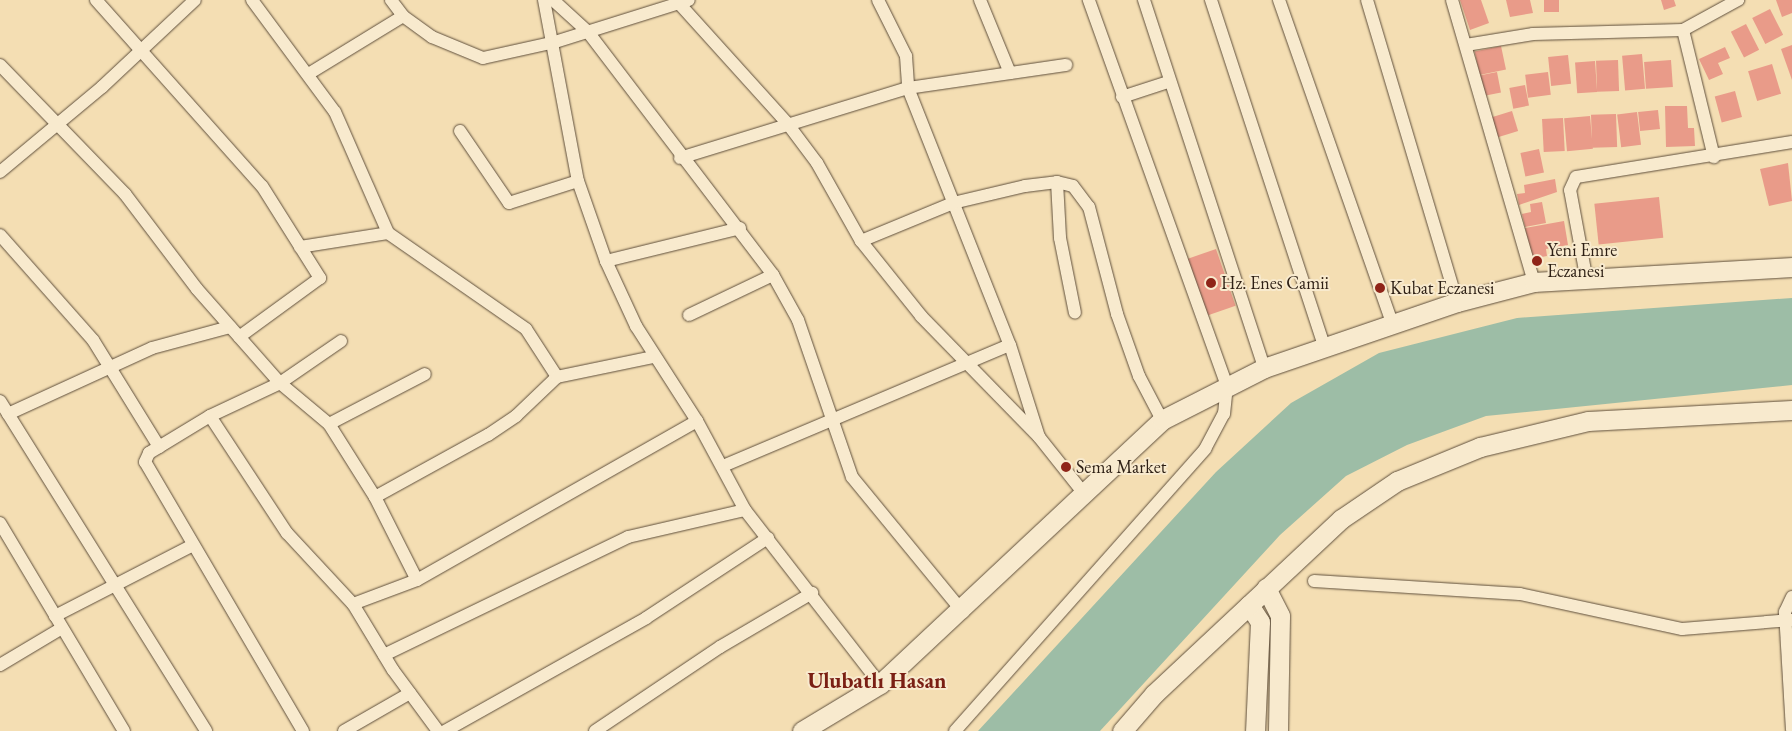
<!DOCTYPE html>
<html>
<head>
<meta charset="utf-8">
<style>
	body { margin:0 }
	#map { position:relative; width:1792px; height:731px; overflow:hidden; background:#f4deb3; font-family:"EB Garamond",serif }
	div>[style] { position:absolute }
	.water>* { inset:0; background:#9dbda6 }
	.building>* { inset:0; background:#e99b89; transform-origin:0 0 }
	.roads { filter:drop-shadow(0 0 1px #5f4f3c) drop-shadow(0 0 1px #5f4f3c) }
	.minor>* { height:12px; margin:-6px; padding:0 6px; transform-origin:6px; border-radius:6px; background:#f8eace }
	.secondary>* { height:19px; margin:-9.5px; padding:0 9.5px; transform-origin:9.5px; border-radius:9.5px; background:#f8eace }
	.dots>* { width:14px; height:14px; translate:-50% -50%; box-sizing:border-box; border:2px solid #f8eace; border-radius:50% }
	span { translate:-50% -50%; white-space:nowrap; text-align:center; line-height:1.15; -webkit-text-stroke:4px #f8eace; paint-order:stroke }
	.poi-label { font-size:18px; color:#2d1f14 }
	.left { translate:0 -50%; text-align:left }
	.district-label { font-size:22px; color:#7a1f14; font-weight:700 }
</style>
</head>
<body>
<div id="map">
	<div class="water">
		<div style="clip-path:polygon(1792px 298px,1792px 385px,1486px 416px,1407px 445px,1346px 476px,1280px 535px,1100px 731px,978px 731px,1216px 472px,1291px 403px,1379px 353px,1517px 318px)"></div>
	</div>
	<div class="building">
		<div style="clip-path:polygon(1460px 0,1481px 0,1489px 23px,1470px 30px)"></div>
		<div style="clip-path:polygon(1506px 0,1530px 0,1533px 13px,1510px 17px)"></div>
		<div style="left:1544px;top:0;width:15px;height:12px"></div>
		<div style="clip-path:polygon(1661px 0,1674px 0,1676px 6px,1664px 10px)"></div>
		<div style="clip-path:polygon(1776px 0,1792px 0,1792px 13px,1782px 17px)"></div>
		<div style="left:1770px;top:9px;width:29px;height:20px;rotate:63deg"></div>
		<div style="left:1746px;top:24px;width:29px;height:17px;rotate:63deg"></div>
		<div style="clip-path:polygon(1792px 45px,1792px 80px,1781px 49px)"></div>
		<div style="left:1501px;top:46px;width:24px;height:27px;rotate:78deg"></div>
		<div style="clip-path:polygon(1725px 47px,1730px 58px,1718px 63px,1723px 74px,1709px 80px,1699px 59px)"></div>
		<div style="left:1642px;top:54px;width:35px;height:20px;rotate:85deg"></div>
		<div style="left:1568px;top:55px;width:29px;height:20px;rotate:84deg"></div>
		<div style="left:1618px;top:60px;width:31px;height:22px;rotate:88deg"></div>
		<div style="left:1671px;top:60px;width:27px;height:27px;rotate:86deg"></div>
		<div style="left:1595px;top:61px;width:31px;height:20px;rotate:86deg"></div>
		<div style="left:1772px;top:64px;width:31px;height:25px;rotate:73deg"></div>
		<div style="left:1497px;top:72px;width:21px;height:18px;rotate:79deg"></div>
		<div style="left:1548px;top:72px;width:23px;height:23px;rotate:83deg"></div>
		<div style="left:1525px;top:85px;width:21px;height:16px;rotate:79deg"></div>
		<div style="left:1735px;top:91px;width:27px;height:21px;rotate:75deg"></div>
		<div style="clip-path:polygon(1665px 106px,1687px 106px,1688px 128px,1694px 128px,1695px 146px,1666px 147px)"></div>
		<div style="left:1658px;top:110px;width:19px;height:20px;rotate:84deg"></div>
		<div style="left:1512px;top:111px;width:21px;height:22px;rotate:73deg"></div>
		<div style="left:1637px;top:112px;width:33px;height:20px;rotate:83deg"></div>
		<div style="left:1616px;top:114px;width:33px;height:25px;rotate:88deg"></div>
		<div style="left:1590px;top:116px;width:33px;height:26px;rotate:85deg"></div>
		<div style="left:1563px;top:118px;width:33px;height:21px;rotate:87deg"></div>
		<div style="left:1539px;top:149px;width:24px;height:19px;rotate:78deg"></div>
		<div style="clip-path:polygon(1788px 163px,1792px 201px,1769px 206px,1760px 169px)"></div>
		<div style="clip-path:polygon(1555px 179px,1557px 192px,1519px 205px,1517px 194px,1525px 193px,1524px 185px)"></div>
		<div style="left:1659px;top:197px;width:41px;height:65px;rotate:84deg"></div>
		<div style="clip-path:polygon(1542px 202px,1546px 223px,1525px 227px,1522px 214px,1531px 212px,1530px 204px)"></div>
		<div style="clip-path:polygon(1564px 221px,1568px 245px,1546px 249px,1547px 256px,1531px 259px,1525px 228px)"></div>
		<div style="left:1216px;top:249px;width:60px;height:32px;rotate:71deg"></div>
	</div>
	<div class="roads">
		<div class="minor">
			<div style="left:96px;top:0;width:249px;rotate:48.3deg"></div>
			<div style="left:262px;top:186px;width:109px;rotate:57.8deg"></div>
			<div style="left:320px;top:278px;width:100px;rotate:143.9deg"></div>
			<div style="left:252px;top:0;width:139px;rotate:53.5deg"></div>
			<div style="left:335px;top:112px;width:132px;rotate:66.3deg"></div>
			<div style="left:388px;top:233px;width:168px;rotate:34.8deg"></div>
			<div style="left:526px;top:329px;width:57px;rotate:57.1deg"></div>
			<div style="left:391px;top:0;width:20px;rotate:53deg"></div>
			<div style="left:403px;top:16px;width:36px;rotate:36deg"></div>
			<div style="left:432px;top:37px;width:55px;rotate:22.4deg"></div>
			<div style="left:483px;top:58px;width:74px;rotate:-12.5deg"></div>
			<div style="left:555px;top:42px;width:140px;rotate:-17.4deg"></div>
			<div style="left:544px;top:0;width:184px;rotate:79.4deg"></div>
			<div style="left:578px;top:181px;width:85px;rotate:70.7deg"></div>
			<div style="left:606px;top:261px;width:72px;rotate:65.2deg"></div>
			<div style="left:636px;top:326px;width:113px;rotate:57.3deg"></div>
			<div style="left:697px;top:421px;width:101px;rotate:61.7deg"></div>
			<div style="left:745px;top:510px;width:220px;rotate:52.2deg"></div>
			<div style="left:553px;top:0;width:47px;rotate:42.4deg"></div>
			<div style="left:588px;top:32px;width:305px;rotate:52.7deg"></div>
			<div style="left:773px;top:275px;width:51px;rotate:60.9deg"></div>
			<div style="left:798px;top:320px;width:166px;rotate:71deg"></div>
			<div style="left:852px;top:477px;width:175px;rotate:50.6deg"></div>
			<div style="left:676px;top:0;width:166px;rotate:47.9deg"></div>
			<div style="left:787px;top:123px;width:50px;rotate:53.1deg"></div>
			<div style="left:817px;top:163px;width:90px;rotate:60.6deg"></div>
			<div style="left:861px;top:241px;width:96px;rotate:51.3deg"></div>
			<div style="left:921px;top:316px;width:169px;rotate:45.7deg"></div>
			<div style="left:878px;top:0;width:63px;rotate:63.4deg"></div>
			<div style="left:906px;top:56px;width:32px;rotate:86deg"></div>
			<div style="left:908px;top:88px;width:277px;rotate:68.4deg"></div>
			<div style="left:1010px;top:345px;width:96px;rotate:72.5deg"></div>
			<div style="left:1039px;top:437px;width:69px;rotate:51.5deg"></div>
			<div style="left:980px;top:0;width:79px;rotate:67.7deg"></div>
			<div style="left:1144px;top:0;width:387px;rotate:71.9deg"></div>
			<div style="left:1211px;top:0;width:364px;rotate:71.9deg"></div>
			<div style="left:1279px;top:0;width:342px;rotate:70.7deg"></div>
			<div style="left:1367px;top:0;width:315px;rotate:73.4deg"></div>
			<div style="left:1452px;top:0;width:294px;rotate:73.8deg"></div>
			<div style="left:1683px;top:30px;width:131px;rotate:76.3deg"></div>
			<div style="left:1466px;top:45px;width:68px;rotate:-9.3deg"></div>
			<div style="left:1533px;top:34px;width:150px;rotate:-1.5deg"></div>
			<div style="left:1683px;top:30px;width:63px;rotate:-28.6deg"></div>
			<div style="left:0;top:65px;width:180px;rotate:45.9deg"></div>
			<div style="left:125px;top:194px;width:119px;rotate:52.8deg"></div>
			<div style="left:197px;top:289px;width:125px;rotate:48.6deg"></div>
			<div style="left:280px;top:383px;width:64px;rotate:39.9deg"></div>
			<div style="left:329px;top:424px;width:86px;rotate:57.8deg"></div>
			<div style="left:375px;top:497px;width:93px;rotate:63.2deg"></div>
			<div style="left:310px;top:73px;width:109px;rotate:-31.5deg"></div>
			<div style="left:1122px;top:97px;width:48px;rotate:-18.1deg"></div>
			<div style="left:460px;top:131px;width:87px;rotate:55.8deg"></div>
			<div style="left:509px;top:203px;width:72px;rotate:-17.7deg"></div>
			<div style="left:680px;top:158px;width:239px;rotate:-17.1deg"></div>
			<div style="left:908px;top:88px;width:160px;rotate:-8.3deg"></div>
			<div style="left:0;top:172px;width:133px;rotate:-39.8deg"></div>
			<div style="left:102px;top:87px;width:127px;rotate:-43.1deg"></div>
			<div style="left:1057px;top:182px;width:56px;rotate:86.9deg"></div>
			<div style="left:1060px;top:238px;width:76px;rotate:78.7deg"></div>
			<div style="left:0;top:235px;width:140px;rotate:48.5deg"></div>
			<div style="left:93px;top:340px;width:126px;rotate:58.3deg"></div>
			<div style="left:861px;top:241px;width:100px;rotate:-22.4deg"></div>
			<div style="left:953px;top:203px;width:74px;rotate:-13.3deg"></div>
			<div style="left:1025px;top:186px;width:32px;rotate:-7deg"></div>
			<div style="left:1057px;top:182px;width:16px;rotate:14deg"></div>
			<div style="left:1073px;top:186px;width:26px;rotate:53deg"></div>
			<div style="left:1089px;top:207px;width:111px;rotate:75.3deg"></div>
			<div style="left:1117px;top:314px;width:66px;rotate:70.5deg"></div>
			<div style="left:1139px;top:376px;width:50px;rotate:62.4deg"></div>
			<div style="left:300px;top:247px;width:89px;rotate:-9deg"></div>
			<div style="left:606px;top:261px;width:138px;rotate:-13.8deg"></div>
			<div style="left:1586px;top:276px;width:87px;rotate:-100.5deg"></div>
			<div style="left:1570px;top:190px;width:14px;rotate:-65deg"></div>
			<div style="left:1576px;top:177px;width:219px;rotate:-9.2deg"></div>
			<div style="left:689px;top:315px;width:93px;rotate:-25.5deg"></div>
			<div style="left:0;top:401px;width:389px;rotate:58deg"></div>
			<div style="left:8px;top:414px;width:158px;rotate:-24.6deg"></div>
			<div style="left:152px;top:348px;width:81px;rotate:-15.1deg"></div>
			<div style="left:210px;top:416px;width:140px;rotate:56.7deg"></div>
			<div style="left:287px;top:533px;width:97px;rotate:47.1deg"></div>
			<div style="left:353px;top:604px;width:77px;rotate:58.8deg"></div>
			<div style="left:393px;top:670px;width:76px;rotate:53.6deg"></div>
			<div style="left:329px;top:424px;width:108px;rotate:-27.5deg"></div>
			<div style="left:723px;top:466px;width:311px;rotate:-22.9deg"></div>
			<div style="left:375px;top:497px;width:129px;rotate:-28.8deg"></div>
			<div style="left:488px;top:435px;width:34px;rotate:-34deg"></div>
			<div style="left:516px;top:416px;width:57px;rotate:-43.6deg"></div>
			<div style="left:557px;top:377px;width:99px;rotate:-11.7deg"></div>
			<div style="left:0;top:523px;width:242px;rotate:59.2deg"></div>
			<div style="left:1314px;top:581px;width:206px;rotate:3.6deg"></div>
			<div style="left:1520px;top:594px;width:166px;rotate:12.2deg"></div>
			<div style="left:1682px;top:629px;width:110px;rotate:-4.7deg"></div>
			<div style="left:1792px;top:597px;width:17px;rotate:115deg"></div>
			<div style="left:1785px;top:612px;width:118px;rotate:86.6deg"></div>
			<div style="left:353px;top:604px;width:68px;rotate:-20.6deg"></div>
			<div style="left:417px;top:580px;width:322px;rotate:-29.6deg"></div>
			<div style="left:55px;top:616px;width:155px;rotate:-27.2deg"></div>
			<div style="left:384px;top:655px;width:271px;rotate:-25.8deg"></div>
			<div style="left:628px;top:537px;width:120px;rotate:-13deg"></div>
			<div style="left:0;top:665px;width:72px;rotate:-30.8deg"></div>
			<div style="left:303px;top:731px;width:312px;rotate:-120.4deg"></div>
			<div style="left:145px;top:462px;width:10px;rotate:-66deg"></div>
			<div style="left:149px;top:453px;width:71px;rotate:-31.2deg"></div>
			<div style="left:210px;top:416px;width:77px;rotate:-25.2deg"></div>
			<div style="left:280px;top:383px;width:74px;rotate:-34.5deg"></div>
			<div style="left:344px;top:731px;width:76px;rotate:-29.9deg"></div>
			<div style="left:445px;top:731px;width:231px;rotate:-29.3deg"></div>
			<div style="left:646px;top:618px;width:146px;rotate:-33.3deg"></div>
			<div style="left:595px;top:731px;width:151px;rotate:-33.9deg"></div>
			<div style="left:720px;top:647px;width:107px;rotate:-30.4deg"></div>
			<div style="left:955px;top:731px;width:377px;rotate:-48.4deg"></div>
			<div style="left:1205px;top:449px;width:40px;rotate:-62deg"></div>
			<div style="left:1224px;top:414px;width:28px;rotate:-84deg"></div>
			<div style="left:1227px;top:386px;width:410px;rotate:-109.7deg"></div>
		</div>
		<div class="secondary">
			<div style="left:1266px;top:588px;width:31px;rotate:63deg"></div>
			<div style="left:1280px;top:616px;width:115px;rotate:91deg"></div>
			<div style="left:1249px;top:605px;width:20px;rotate:57deg"></div>
			<div style="left:1260px;top:622px;width:109px;rotate:92.6deg"></div>
			<div style="left:802px;top:731px;width:91px;rotate:-31.1deg"></div>
			<div style="left:880px;top:684px;width:386px;rotate:-43.1deg"></div>
			<div style="left:1162px;top:420px;width:114px;rotate:-27deg"></div>
			<div style="left:1264px;top:368px;width:204px;rotate:-18.9deg"></div>
			<div style="left:1457px;top:302px;width:80px;rotate:-14.6deg"></div>
			<div style="left:1534px;top:282px;width:258px;rotate:-3.3deg"></div>
			<div style="left:1122px;top:731px;width:49px;rotate:-49.1deg"></div>
			<div style="left:1154px;top:694px;width:256px;rotate:-43.1deg"></div>
			<div style="left:1341px;top:519px;width:68px;rotate:-34.2deg"></div>
			<div style="left:1397px;top:481px;width:90px;rotate:-22.3deg"></div>
			<div style="left:1480px;top:447px;width:111px;rotate:-13.5deg"></div>
			<div style="left:1588px;top:421px;width:204px;rotate:-3.1deg"></div>
		</div>
	</div>
	<div class="dots">
		<div style="left:1537px;top:261px;background:#8f2418"></div>
		<div style="left:1211px;top:283px;background:#8f2418"></div>
		<div style="left:1380px;top:288px;background:#8f2418"></div>
		<div style="left:1066px;top:467px;background:#8f2418"></div>
	</div>
	<div class="poi-label">
		<span class="left" style="left:1547px;top:261px">Yeni Emre<br>Eczanesi</span>
		<span class="left" style="left:1221px;top:283px">Hz. Enes Camii</span>
		<span class="left" style="left:1390px;top:288px">Kubat Eczanesi</span>
		<span class="left" style="left:1076px;top:467px">Sema Market</span>
	</div>
	<div class="district-label">
		<span style="left:877px;top:681px">Ulubatlı Hasan</span>
	</div>
</div>
</body>
</html>
